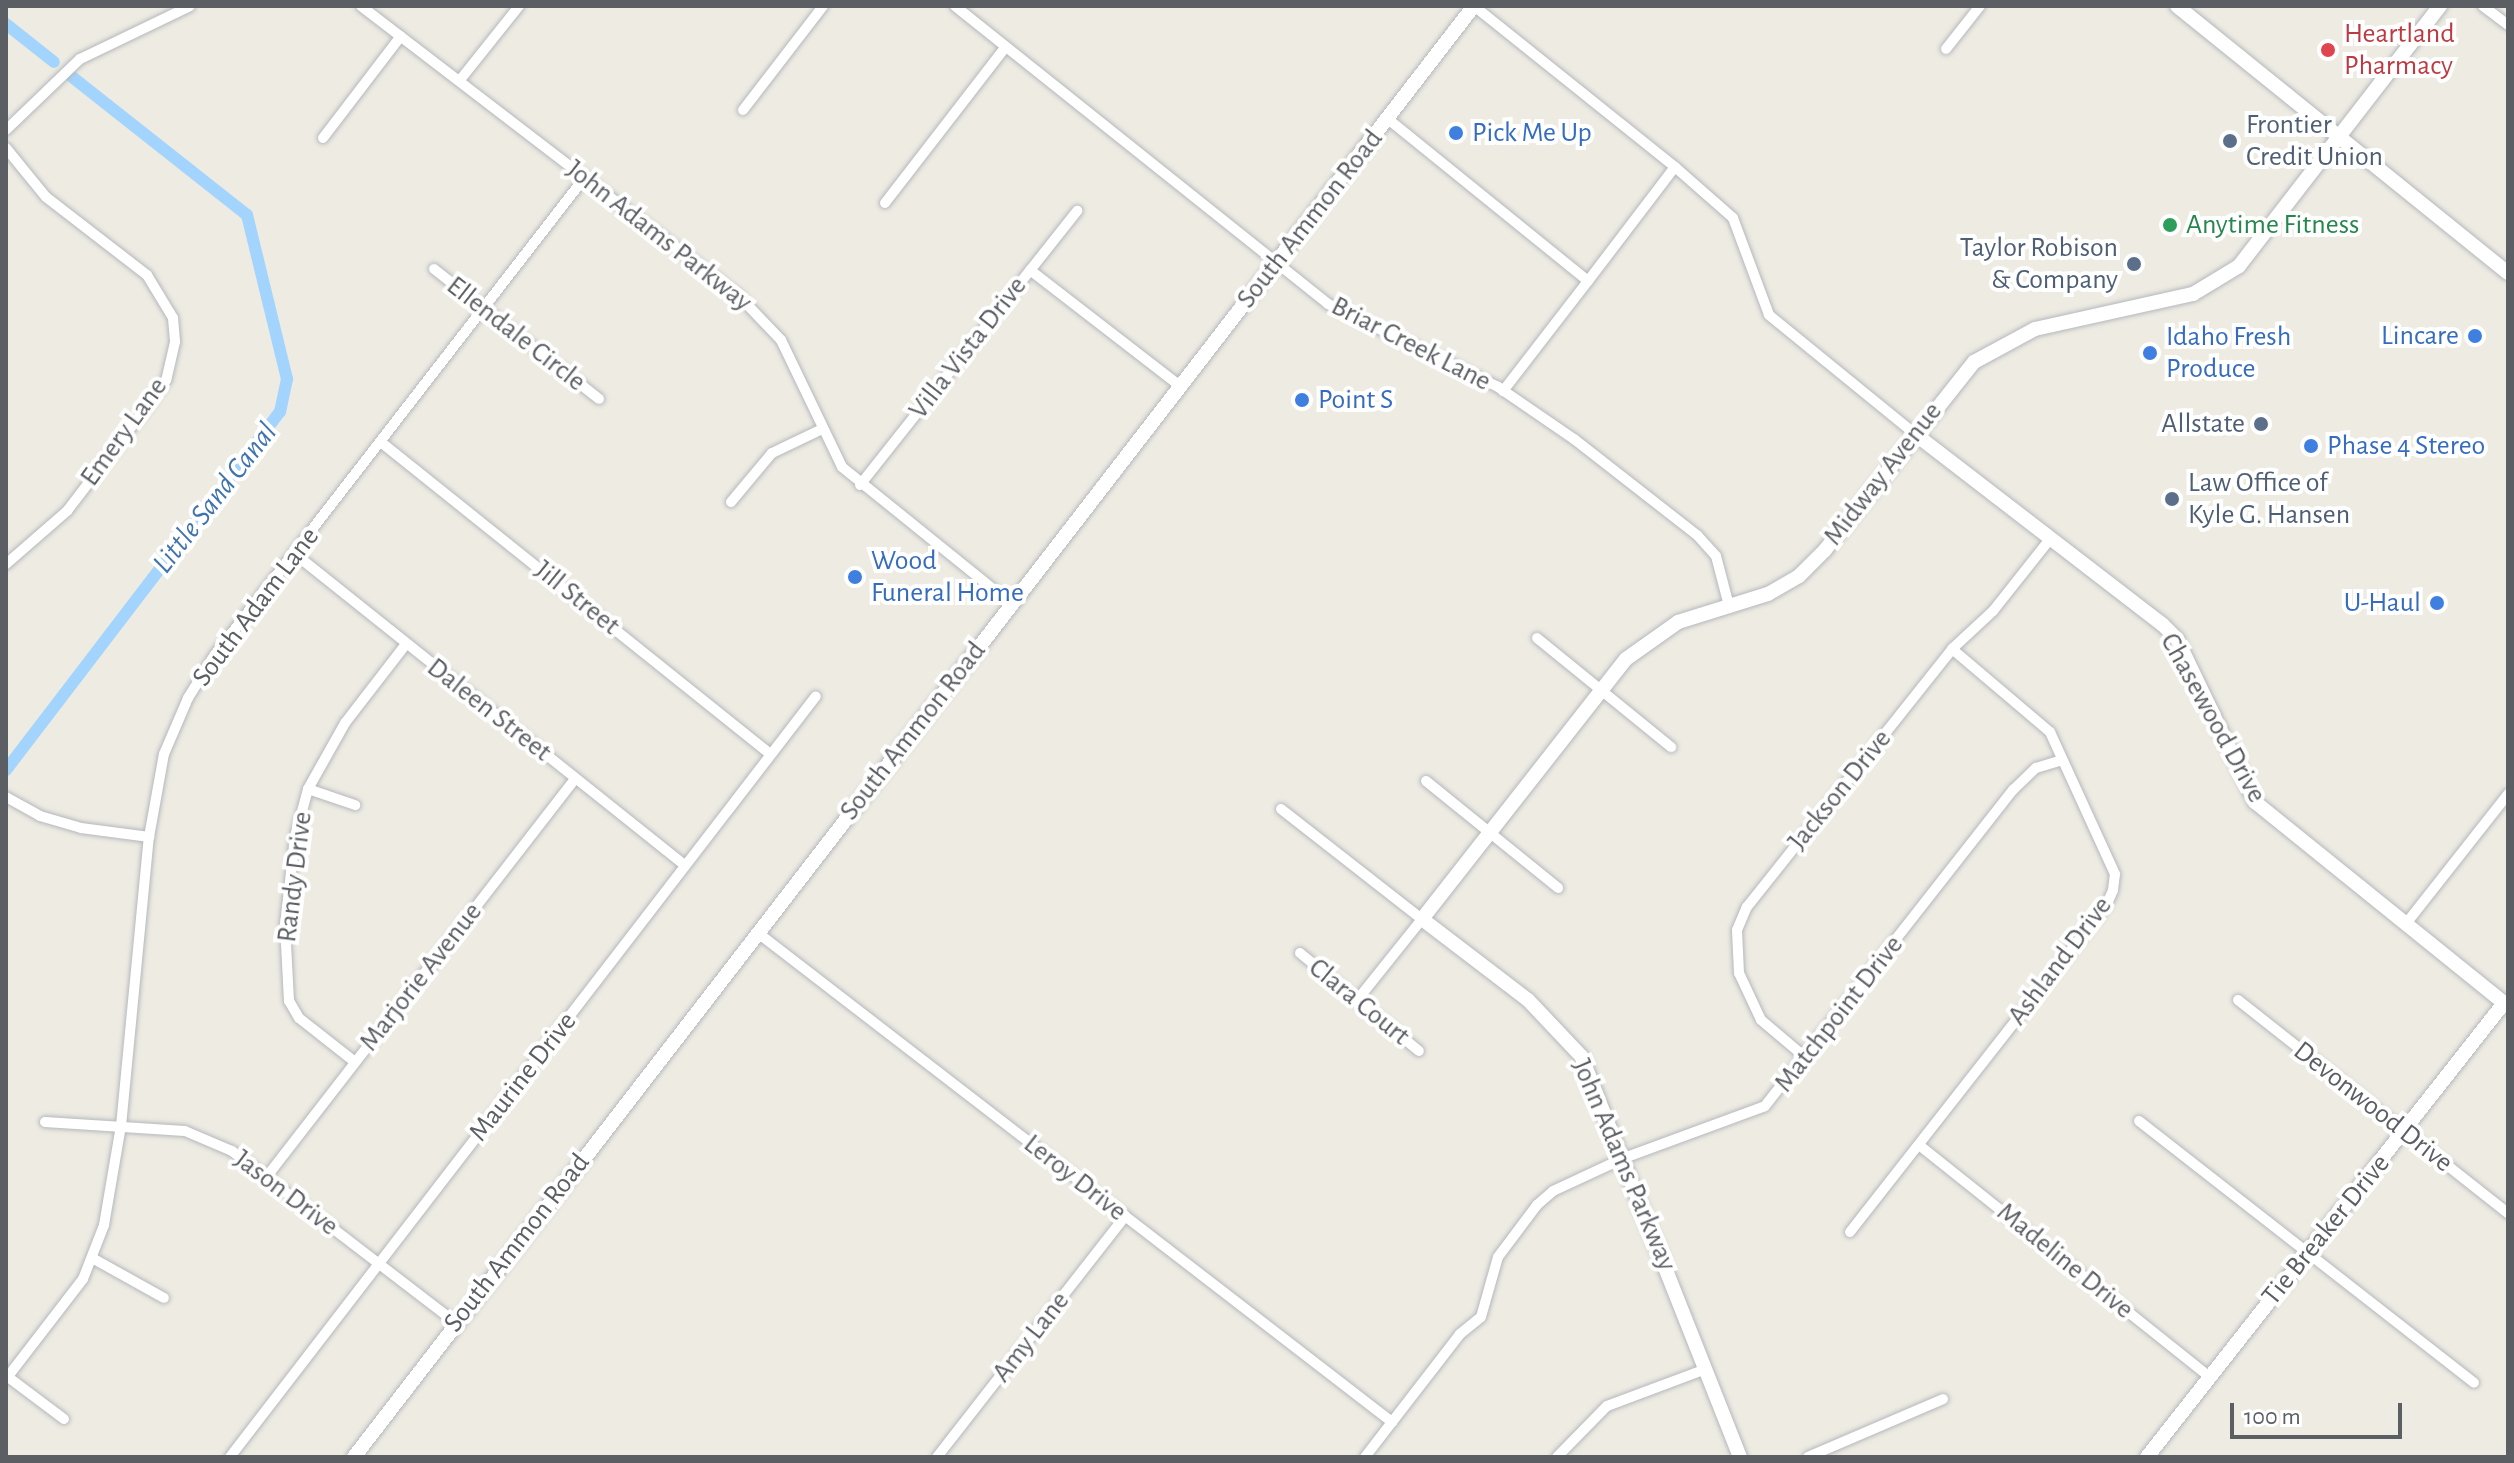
<!DOCTYPE html>
<html>
<head>
<meta charset="utf-8">
<style>
	body { margin:0 }
	#map { position:relative; width:2514px; height:1463px; overflow:hidden; background:#edebe2; font-family:"Alegreya Sans",sans-serif }
	div>[style] { position:absolute }
	.canal>* { height:12px; margin:-6px; padding:0 6px; transform-origin:6px; border-radius:6px; background:#a3d4fd }
	.roads { filter:drop-shadow(0 0 2px #b5b8bd) drop-shadow(0 0 2px #b5b8bd) }
	.street>* { height:10px; margin:-5px; padding:0 5px; transform-origin:5px; border-radius:5px; background:#fff }
	.secondary>* { height:14px; margin:-7px; padding:0 7px; transform-origin:7px; border-radius:7px; background:#fff }
	.dots>* { width:22px; height:22px; translate:-50% -50%; box-sizing:border-box; border:4px solid #fff; border-radius:50% }
	span { translate:-50% -50%; white-space:nowrap; text-align:center; line-height:1.15; -webkit-text-stroke:8px #fff; paint-order:stroke }
	.health-label { font-size:28px; color:#be3a42 }
	.left { translate:0 -50%; text-align:left }
	.service-label { font-size:28px; color:#4e5e75 }
	.right { translate:-100% -50%; text-align:right }
	.shop-label { font-size:28px; color:#366cbe }
	.street-label { font-size:28px; color:#5b5e63 }
	.leisure-label { font-size:28px; color:#27864d }
	.water-label { font-size:30px; color:#4174ae; font-style:italic }
	.frame { position:absolute; inset:0; border:8px solid #5b5e63; pointer-events:none }
	.scale { position:absolute; left:2230px; top:1403px; width:172px; height:36px; box-sizing:border-box; border:4px solid #5b5e63; border-top:0; padding-left:10px; font-size:24px; line-height:28px; white-space:nowrap; color:#5b5e63; -webkit-text-stroke:6px #fff; paint-order:stroke }
</style>
</head>
<body>
<div id="map">
	<div class="canal">
		<div style="left:6px;top:24px;width:61px;rotate:38.4deg"></div>
		<div style="left:6px;top:770px;width:451px;rotate:-52.6deg"></div>
		<div style="left:280px;top:412px;width:34px;rotate:-78deg"></div>
		<div style="left:287px;top:379px;width:169px;rotate:-103.7deg"></div>
		<div style="left:247px;top:215px;width:224px;rotate:-141.7deg"></div>
	</div>
	<div class="roads">
		<div class="street">
			<div style="left:361px;top:6px;width:474px;rotate:37.5deg"></div>
			<div style="left:737px;top:294px;width:64px;rotate:46.3deg"></div>
			<div style="left:781px;top:340px;width:141px;rotate:64.3deg"></div>
			<div style="left:842px;top:467px;width:218px;rotate:38.9deg"></div>
			<div style="left:955px;top:6px;width:477px;rotate:38.6deg"></div>
			<div style="left:1328px;top:304px;width:189px;rotate:26deg"></div>
			<div style="left:1498px;top:387px;width:92px;rotate:34.4deg"></div>
			<div style="left:1574px;top:439px;width:157px;rotate:38deg"></div>
			<div style="left:1698px;top:536px;width:27px;rotate:48deg"></div>
			<div style="left:1716px;top:556px;width:52px;rotate:75.4deg"></div>
			<div style="left:1474px;top:6px;width:258px;rotate:38.7deg"></div>
			<div style="left:2483px;top:6px;width:31px;rotate:37deg"></div>
			<div style="left:1946px;top:49px;width:55px;rotate:-51.7deg"></div>
			<div style="left:460px;top:80px;width:95px;rotate:-51.4deg"></div>
			<div style="left:743px;top:110px;width:131px;rotate:-52.4deg"></div>
			<div style="left:1388px;top:119px;width:257px;rotate:39deg"></div>
			<div style="left:1588px;top:281px;width:139px;rotate:127.7deg"></div>
			<div style="left:6px;top:130px;width:103px;rotate:-43.8deg"></div>
			<div style="left:80px;top:59px;width:122px;rotate:-25.7deg"></div>
			<div style="left:323px;top:138px;width:128px;rotate:-52.6deg"></div>
			<div style="left:6px;top:148px;width:63px;rotate:50.8deg"></div>
			<div style="left:46px;top:197px;width:128px;rotate:37.7deg"></div>
			<div style="left:147px;top:275px;width:50px;rotate:58.8deg"></div>
			<div style="left:173px;top:318px;width:24px;rotate:85deg"></div>
			<div style="left:175px;top:342px;width:39px;rotate:103deg"></div>
			<div style="left:166px;top:380px;width:36px;rotate:126deg"></div>
			<div style="left:145px;top:409px;width:128px;rotate:127.4deg"></div>
			<div style="left:67px;top:511px;width:81px;rotate:139deg"></div>
			<div style="left:885px;top:203px;width:196px;rotate:-52.3deg"></div>
			<div style="left:434px;top:269px;width:210px;rotate:38.2deg"></div>
			<div style="left:1030px;top:270px;width:188px;rotate:37.7deg"></div>
			<div style="left:1588px;top:281px;width:143px;rotate:-52.7deg"></div>
			<div style="left:1675px;top:167px;width:77px;rotate:41.3deg"></div>
			<div style="left:1733px;top:218px;width:103px;rotate:69.6deg"></div>
			<div style="left:1769px;top:315px;width:188px;rotate:39.2deg"></div>
			<div style="left:382px;top:443px;width:497px;rotate:38.7deg"></div>
			<div style="left:860px;top:485px;width:350px;rotate:-51.6deg"></div>
			<div style="left:731px;top:502px;width:64px;rotate:-50.1deg"></div>
			<div style="left:772px;top:453px;width:53px;rotate:-25.6deg"></div>
			<div style="left:295px;top:554px;width:499px;rotate:38.6deg"></div>
			<div style="left:1537px;top:638px;width:173px;rotate:39.1deg"></div>
			<div style="left:1426px;top:781px;width:170px;rotate:39deg"></div>
			<div style="left:308px;top:789px;width:50px;rotate:18.8deg"></div>
			<div style="left:6px;top:797px;width:39px;rotate:29deg"></div>
			<div style="left:40px;top:816px;width:43px;rotate:16.3deg"></div>
			<div style="left:81px;top:828px;width:69px;rotate:7.5deg"></div>
			<div style="left:1281px;top:809px;width:179px;rotate:38deg"></div>
			<div style="left:1422px;top:919px;width:102px;rotate:128.7deg"></div>
			<div style="left:2405px;top:925px;width:167px;rotate:-51.8deg"></div>
			<div style="left:758px;top:933px;width:801px;rotate:37.64deg"></div>
			<div style="left:1300px;top:953px;width:154px;rotate:39.5deg"></div>
			<div style="left:2238px;top:1000px;width:344px;rotate:38.3deg"></div>
			<div style="left:1806px;top:1058px;width:59px;rotate:-139.8deg"></div>
			<div style="left:1761px;top:1020px;width:52px;rotate:-115.1deg"></div>
			<div style="left:1739px;top:973px;width:43px;rotate:-92.7deg"></div>
			<div style="left:1737px;top:930px;width:25px;rotate:-67deg"></div>
			<div style="left:1747px;top:907px;width:330px;rotate:-51.5deg"></div>
			<div style="left:1952px;top:649px;width:56px;rotate:-42.8deg"></div>
			<div style="left:1993px;top:611px;width:92px;rotate:-51.6deg"></div>
			<div style="left:355px;top:1062px;width:71px;rotate:-141.8deg"></div>
			<div style="left:299px;top:1018px;width:20px;rotate:-120deg"></div>
			<div style="left:289px;top:1001px;width:76px;rotate:-93deg"></div>
			<div style="left:285px;top:925px;width:89px;rotate:-83.5deg"></div>
			<div style="left:295px;top:837px;width:50px;rotate:-74.8deg"></div>
			<div style="left:308px;top:789px;width:76px;rotate:-60.7deg"></div>
			<div style="left:345px;top:723px;width:100px;rotate:-52.3deg"></div>
			<div style="left:2139px;top:1121px;width:425px;rotate:38deg"></div>
			<div style="left:45px;top:1122px;width:140px;rotate:3.7deg"></div>
			<div style="left:185px;top:1131px;width:51px;rotate:23.1deg"></div>
			<div style="left:232px;top:1151px;width:281px;rotate:37.5deg"></div>
			<div style="left:1919px;top:1145px;width:372px;rotate:38.6deg"></div>
			<div style="left:268px;top:1175px;width:501px;rotate:-52.22deg"></div>
			<div style="left:1850px;top:1232px;width:415px;rotate:-51.9deg"></div>
			<div style="left:2106px;top:906px;width:17px;rotate:-66deg"></div>
			<div style="left:2113px;top:890px;width:16px;rotate:-83deg"></div>
			<div style="left:2115px;top:874px;width:156px;rotate:-114.6deg"></div>
			<div style="left:2050px;top:732px;width:128px;rotate:-139.7deg"></div>
			<div style="left:94px;top:1259px;width:80px;rotate:29.1deg"></div>
			<div style="left:8px;top:1377px;width:70px;rotate:36.9deg"></div>
			<div style="left:6px;top:1379px;width:126px;rotate:-52.4deg"></div>
			<div style="left:83px;top:1279px;width:58px;rotate:-68.7deg"></div>
			<div style="left:104px;top:1225px;width:100px;rotate:-80.3deg"></div>
			<div style="left:121px;top:1126px;width:290px;rotate:-84.5deg"></div>
			<div style="left:149px;top:837px;width:84px;rotate:-79.8deg"></div>
			<div style="left:164px;top:754px;width:61px;rotate:-66.8deg"></div>
			<div style="left:188px;top:698px;width:49px;rotate:-58.2deg"></div>
			<div style="left:214px;top:656px;width:606px;rotate:-52.24deg"></div>
			<div style="left:230px;top:1457px;width:960px;rotate:-52.4deg"></div>
			<div style="left:937px;top:1457px;width:306px;rotate:-52deg"></div>
			<div style="left:1365px;top:1457px;width:155px;rotate:-52.3deg"></div>
			<div style="left:1460px;top:1334px;width:27px;rotate:-39deg"></div>
			<div style="left:1481px;top:1317px;width:62px;rotate:-74.2deg"></div>
			<div style="left:1498px;top:1257px;width:65px;rotate:-53.1deg"></div>
			<div style="left:1537px;top:1205px;width:21px;rotate:-41deg"></div>
			<div style="left:1553px;top:1191px;width:78px;rotate:-24.9deg"></div>
			<div style="left:1624px;top:1158px;width:150px;rotate:-20.2deg"></div>
			<div style="left:1765px;top:1106px;width:402px;rotate:-51.9deg"></div>
			<div style="left:2013px;top:790px;width:32px;rotate:-44deg"></div>
			<div style="left:2036px;top:768px;width:27px;rotate:-17deg"></div>
			<div style="left:1557px;top:1457px;width:71px;rotate:-45.6deg"></div>
			<div style="left:1607px;top:1406px;width:106px;rotate:-20.5deg"></div>
			<div style="left:1808px;top:1457px;width:147px;rotate:-23.2deg"></div>
		</div>
		<div class="secondary">
			<div style="left:2177px;top:6px;width:425px;rotate:38.9deg"></div>
			<div style="left:1915px;top:434px;width:312px;rotate:37.6deg"></div>
			<div style="left:2162px;top:624px;width:21px;rotate:45deg"></div>
			<div style="left:2177px;top:639px;width:181px;rotate:64.4deg"></div>
			<div style="left:2255px;top:802px;width:325px;rotate:38.9deg"></div>
			<div style="left:354px;top:1457px;width:1833px;rotate:-52.34deg"></div>
			<div style="left:1740px;top:1457px;width:431px;rotate:-111.6deg"></div>
			<div style="left:1581px;top:1056px;width:77px;rotate:-133.4deg"></div>
			<div style="left:1528px;top:1000px;width:133px;rotate:-142.6deg"></div>
			<div style="left:1422px;top:919px;width:330px;rotate:-51.9deg"></div>
			<div style="left:1626px;top:659px;width:64px;rotate:-35.4deg"></div>
			<div style="left:1678px;top:622px;width:94px;rotate:-17.3deg"></div>
			<div style="left:1768px;top:594px;width:36px;rotate:-30deg"></div>
			<div style="left:1799px;top:576px;width:37px;rotate:-45deg"></div>
			<div style="left:1825px;top:550px;width:240px;rotate:-51.6deg"></div>
			<div style="left:1974px;top:362px;width:69px;rotate:-28.4deg"></div>
			<div style="left:2035px;top:329px;width:162px;rotate:-12.5deg"></div>
			<div style="left:2193px;top:294px;width:54px;rotate:-31.3deg"></div>
			<div style="left:2239px;top:266px;width:329px;rotate:-52.3deg"></div>
			<div style="left:2147px;top:1457px;width:578px;rotate:-51.82deg"></div>
		</div>
	</div>
	<div class="dots">
		<div style="left:2328px;top:50px;background:#e0444e"></div>
		<div style="left:1456px;top:133px;background:#3f7fe0"></div>
		<div style="left:2230px;top:141px;background:#5c6f8a"></div>
		<div style="left:2170px;top:225px;background:#2e9e5b"></div>
		<div style="left:2134px;top:264px;background:#5c6f8a"></div>
		<div style="left:2475px;top:336px;background:#3f7fe0"></div>
		<div style="left:2150px;top:353px;background:#3f7fe0"></div>
		<div style="left:1302px;top:400px;background:#3f7fe0"></div>
		<div style="left:2261px;top:424px;background:#5c6f8a"></div>
		<div style="left:2311px;top:446px;background:#3f7fe0"></div>
		<div style="left:2172px;top:499px;background:#5c6f8a"></div>
		<div style="left:855px;top:577px;background:#3f7fe0"></div>
		<div style="left:2437px;top:603px;background:#3f7fe0"></div>
	</div>
	<div class="health-label">
		<span class="left" style="left:2344px;top:50px">Heartland<br>Pharmacy</span>
	</div>
	<div class="service-label">
		<span class="left" style="left:2246px;top:141px">Frontier<br>Credit Union</span>
		<span class="right" style="left:2118px;top:264px">Taylor Robison<br>&amp; Company</span>
		<span class="right" style="left:2245px;top:424px">Allstate</span>
		<span class="left" style="left:2188px;top:499px">Law Office of<br>Kyle G. Hansen</span>
	</div>
	<div class="shop-label">
		<span class="left" style="left:1472px;top:133px">Pick Me Up</span>
		<span class="right" style="left:2459px;top:336px">Lincare</span>
		<span class="left" style="left:2166px;top:353px">Idaho Fresh<br>Produce</span>
		<span class="left" style="left:1318px;top:400px">Point S</span>
		<span class="left" style="left:2327px;top:446px">Phase 4 Stereo</span>
		<span class="left" style="left:871px;top:577px">Wood<br>Funeral Home</span>
		<span class="right" style="left:2421px;top:603px">U-Haul</span>
	</div>
	<div class="street-label">
		<span style="left:1310px;top:219px;rotate:-52deg">South Ammon Road</span>
		<span style="left:659px;top:236px;rotate:38deg">John Adams Parkway</span>
		<span style="left:516px;top:334px;rotate:38deg">Ellendale Circle</span>
		<span style="left:1411px;top:344px;rotate:27deg">Briar Creek Lane</span>
		<span style="left:968px;top:348px;rotate:-52deg">Villa Vista Drive</span>
		<span style="left:124px;top:432px;rotate:-54deg">Emery Lane</span>
		<span style="left:1883px;top:474px;rotate:-52deg">Midway Avenue</span>
		<span style="left:577px;top:598px;rotate:39deg">Jill Street</span>
		<span style="left:256px;top:607px;rotate:-53deg">South Adam Lane</span>
		<span style="left:489px;top:710px;rotate:38deg">Daleen Street</span>
		<span style="left:2213px;top:718px;rotate:61deg">Chasewood Drive</span>
		<span style="left:913px;top:731px;rotate:-52deg">South Ammon Road</span>
		<span style="left:1840px;top:790px;rotate:-51deg">Jackson Drive</span>
		<span style="left:295px;top:877px;rotate:-83deg">Randy Drive</span>
		<span style="left:2060px;top:961px;rotate:-53deg">Ashland Drive</span>
		<span style="left:421px;top:977px;rotate:-52deg">Marjorie Avenue</span>
		<span style="left:1359px;top:1002px;rotate:39deg">Clara Court</span>
		<span style="left:1839px;top:1014px;rotate:-52deg">Matchpoint Drive</span>
		<span style="left:523px;top:1077px;rotate:-52deg">Maurine Drive</span>
		<span style="left:2373px;top:1107px;rotate:38deg">Devonwood Drive</span>
		<span style="left:1624px;top:1165px;rotate:67deg">John Adams Parkway</span>
		<span style="left:1075px;top:1178px;rotate:38deg">Leroy Drive</span>
		<span style="left:286px;top:1193px;rotate:37deg">Jason Drive</span>
		<span style="left:2326px;top:1230px;rotate:-51deg">Tie Breaker Drive</span>
		<span style="left:517px;top:1243px;rotate:-52deg">South Ammon Road</span>
		<span style="left:2065px;top:1261px;rotate:39deg">Madeline Drive</span>
		<span style="left:1031px;top:1337px;rotate:-52deg">Amy Lane</span>
	</div>
	<div class="leisure-label">
		<span class="left" style="left:2186px;top:225px">Anytime Fitness</span>
	</div>
	<div class="water-label">
		<span style="left:215px;top:498px;rotate:-52deg">Little Sand Canal</span>
	</div>
	<div class="frame"></div>
	<div class="scale">100 m</div>
</div>
</body>
</html>
